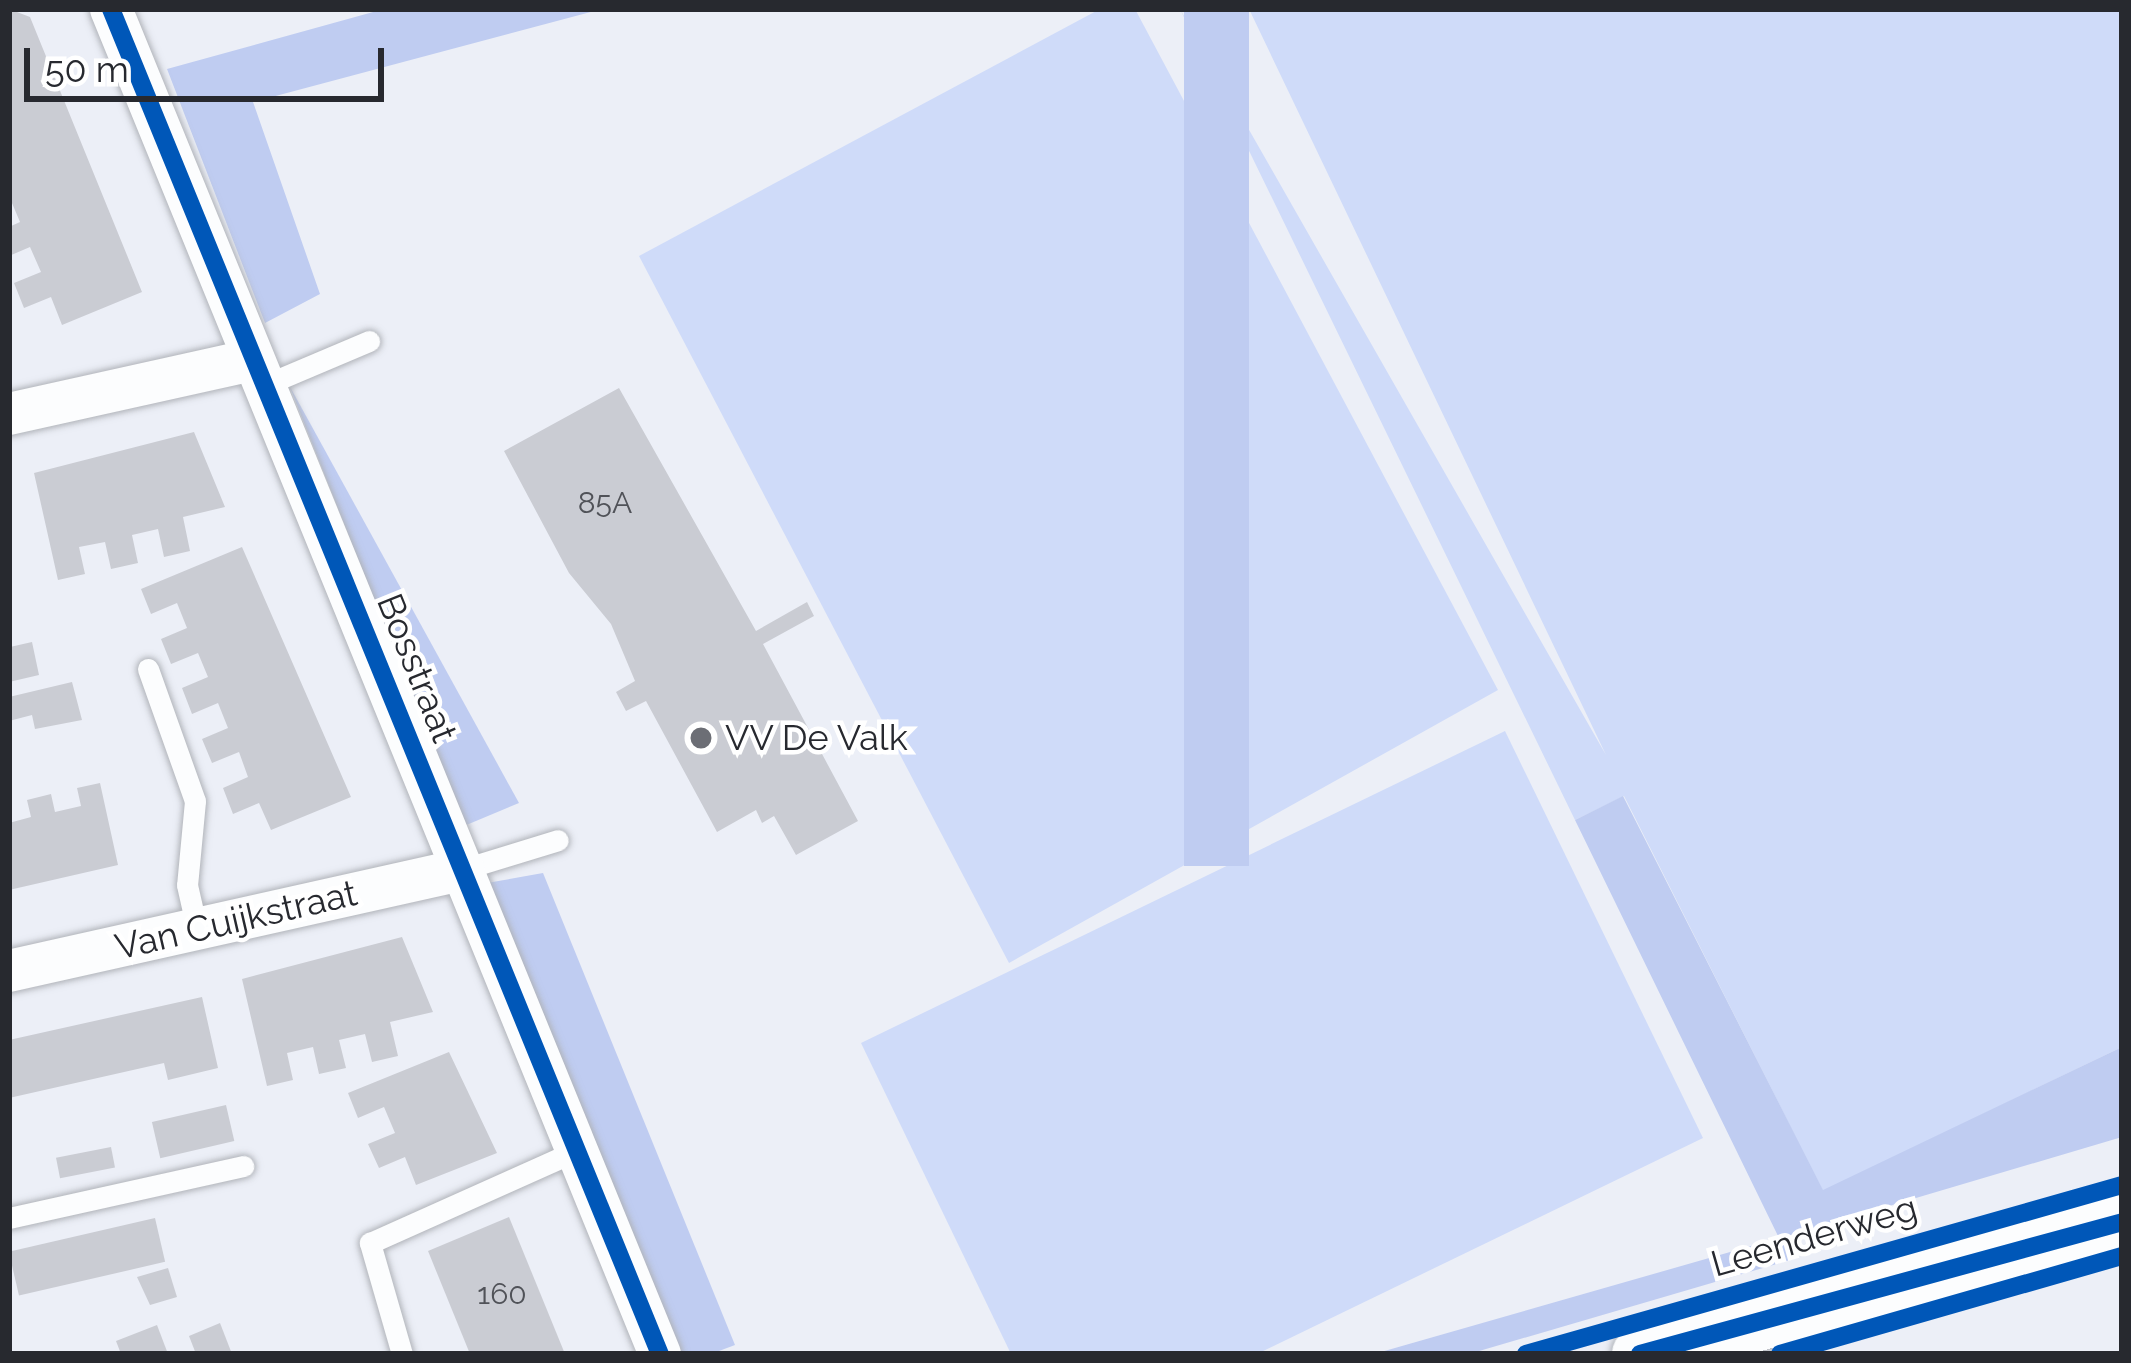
<!DOCTYPE html>
<html>
<head>
<meta charset="utf-8">
<style>
	body { margin:0 }
	#map { position:relative; width:2131px; height:1363px; overflow:hidden; background:#eceff7; font-family:Raleway,sans-serif }
	div>[style] { position:absolute }
	.green>* { inset:0; background:#cfdbf9 }
	.forest>* { inset:0; background:#bfccf1; transform-origin:0 0 }
	.building>* { inset:0; background:#caccd3; transform-origin:0 0 }
	.roads { filter:drop-shadow(0 0 3px #b1b4ba) drop-shadow(0 0 3px #b1b4ba) }
	.lane>* { height:21px; margin:-10.5px; padding:0 10.5px; transform-origin:10.5px; border-radius:10.5px; background:#fcfdfe }
	.street>* { height:42px; margin:-21px; padding:0 21px; transform-origin:21px; border-radius:21px; background:#fcfdfe }
	.secondary>* { height:57px; margin:-28.5px; padding:0 28.5px; transform-origin:28.5px; border-radius:28.5px; background:#fcfdfe }
	.cycleway>* { height:18px; margin:-9px; padding:0 9px; transform-origin:9px; border-radius:9px; background:#0057b8 }
	.dots>* { width:33px; height:33px; translate:-50% -50%; box-sizing:border-box; border:6px solid #fff; border-radius:50% }
	span { translate:-50% -50%; white-space:nowrap; text-align:center; line-height:1.15; -webkit-text-stroke:9px #fff; paint-order:stroke }
	.number-label { font-size:30px; color:#505258 }
	.number-label span { -webkit-text-stroke-width:0 }
	.street-label { font-size:36px; color:#27292f }
	.poi-label { font-size:36px; color:#27292f }
	.left { translate:0 -50%; text-align:left }
	.frame { position:absolute; inset:0; border:12px solid #27292f; pointer-events:none }
	.scale { position:absolute; left:24px; top:48px; width:360px; height:54px; box-sizing:border-box; border:6px solid #27292f; border-top:0; padding-left:15px; font-size:36px; line-height:42px; white-space:nowrap; color:#27292f; -webkit-text-stroke:9px #fff; paint-order:stroke }
</style>
</head>
<body>
<div id="map">
	<div class="green">
		<div style="clip-path:polygon(1100px 9px,1135px 9px,1498px 690px,1009px 963px,639px 256px)"></div>
		<div style="clip-path:polygon(1180px 9px,1606px 755px,1249px 9px,2122px 9px,2122px 1047px,1823px 1191px,1624px 796px,1575px 820px)"></div>
		<div style="clip-path:polygon(1505px 731px,1703px 1138px,1257px 1354px,1011px 1354px,861px 1043px)"></div>
	</div>
	<div class="forest">
		<div style="clip-path:polygon(384px 9px,602px 9px,253px 102px,320px 294px,265px 323px,167px 69px)"></div>
		<div style="left:1184px;top:9px;width:65px;height:857px"></div>
		<div style="clip-path:polygon(289px 385px,519px 803px,464px 826px)"></div>
		<div style="clip-path:polygon(1623px 796px,1823px 1190px,2122px 1047px,2122px 1137px,1781px 1238px,1797px 1258px,1469px 1354px,1374px 1354px,1779px 1238px,1575px 820px)"></div>
		<div style="clip-path:polygon(543px 873px,735px 1345px,711px 1354px,677px 1354px,487px 883px)"></div>
	</div>
	<div class="building">
		<div style="clip-path:polygon(9px 9px,30px 17px,142px 292px,62px 325px,51px 297px,24px 308px,14px 283px,41px 272px,30px 247px,9px 256px,9px 227px,20px 222px,9px 196px)"></div>
		<div style="clip-path:polygon(619px 388px,756px 631px,807px 602px,814px 616px,763px 644px,858px 821px,796px 855px,774px 816px,762px 823px,756px 810px,717px 832px,646px 701px,626px 711px,616px 692px,635px 681px,611px 624px,569px 573px,504px 451px)"></div>
		<div style="clip-path:polygon(194px 432px,225px 507px,183px 517px,190px 551px,164px 557px,158px 529px,132px 535px,138px 563px,111px 569px,105px 542px,79px 547px,85px 574px,58px 580px,34px 473px)"></div>
		<div style="clip-path:polygon(242px 547px,351px 797px,271px 830px,259px 803px,233px 814px,223px 788px,248px 777px,239px 752px,212px 763px,202px 739px,228px 728px,218px 703px,192px 714px,182px 688px,208px 677px,198px 653px,171px 664px,161px 639px,187px 628px,177px 603px,151px 614px,141px 589px)"></div>
		<div style="clip-path:polygon(32px 642px,39px 675px,9px 682px,10px 647px)"></div>
		<div style="clip-path:polygon(72px 682px,82px 720px,35px 729px,32px 715px,9px 721px,9px 697px)"></div>
		<div style="clip-path:polygon(100px 783px,118px 865px,9px 890px,9px 823px,31px 817px,27px 800px,51px 794px,55px 812px,81px 806px,77px 788px)"></div>
		<div style="clip-path:polygon(402px 937px,433px 1012px,390px 1022px,398px 1056px,372px 1062px,365px 1034px,339px 1040px,346px 1068px,319px 1074px,313px 1047px,287px 1053px,293px 1080px,267px 1086px,242px 979px)"></div>
		<div style="clip-path:polygon(202px 997px,218px 1068px,168px 1080px,164px 1063px,9px 1098px,9px 1040px)"></div>
		<div style="clip-path:polygon(449px 1052px,497px 1153px,416px 1185px,405px 1157px,379px 1168px,368px 1144px,395px 1133px,384px 1107px,358px 1118px,348px 1093px)"></div>
		<div style="left:226px;top:1105px;width:37px;height:76px;rotate:77deg"></div>
		<div style="left:111px;top:1147px;width:21px;height:56px;rotate:79deg"></div>
		<div style="clip-path:polygon(509px 1217px,565px 1354px,470px 1354px,428px 1251px)"></div>
		<div style="left:155px;top:1218px;width:45px;height:150px;rotate:77deg"></div>
		<div style="clip-path:polygon(168px 1268px,177px 1297px,150px 1305px,137px 1277px)"></div>
		<div style="clip-path:polygon(220px 1323px,232px 1354px,196px 1354px,189px 1336px)"></div>
		<div style="clip-path:polygon(157px 1325px,168px 1354px,121px 1354px,116px 1341px)"></div>
	</div>
	<div class="roads">
		<div class="lane">
			<div style="left:265px;top:385px;width:113px;rotate:-22.9deg"></div>
			<div style="left:148px;top:669px;width:140px;rotate:70.4deg"></div>
			<div style="left:195px;top:801px;width:84px;rotate:95.4deg"></div>
			<div style="left:187px;top:885px;width:45px;rotate:77.2deg"></div>
			<div style="left:464px;top:869px;width:98px;rotate:-17.1deg"></div>
			<div style="left:9px;top:1218px;width:240px;rotate:-12.5deg"></div>
			<div style="left:402px;top:1354px;width:116px;rotate:-106.1deg"></div>
			<div style="left:370px;top:1243px;width:228px;rotate:-24.1deg"></div>
		</div>
		<div class="street">
			<div style="left:111px;top:9px;width:1453px;rotate:67.8deg"></div>
			<div style="left:9px;top:414px;width:250px;rotate:-12.5deg"></div>
			<div style="left:9px;top:971px;width:466px;rotate:-12.6deg"></div>
		</div>
		<div class="secondary">
			<div style="left:1640px;top:1354px;width:500px;rotate:-15.3deg"></div>
		</div>
	</div>
	<div class="cycleway">
		<div style="left:111px;top:9px;width:1453px;rotate:67.8deg"></div>
		<div style="left:1526px;top:1354px;width:619px;rotate:-15.83deg"></div>
		<div style="left:1640px;top:1354px;width:500px;rotate:-15.3deg"></div>
		<div style="left:1780px;top:1354px;width:356px;rotate:-16deg"></div>
	</div>
	<div class="dots">
		<div style="left:701px;top:738px;background:#6c6e75"></div>
	</div>
	<div class="number-label">
		<span style="left:605px;top:503px">85A</span>
		<span style="left:502px;top:1294px">160</span>
	</div>
	<div class="street-label">
		<span style="left:417px;top:668px;rotate:68deg">Bosstraat</span>
		<span style="left:236px;top:920px;rotate:-13deg">Van Cuijkstraat</span>
		<span style="left:1814px;top:1236px;rotate:-16deg">Leenderweg</span>
	</div>
	<div class="poi-label">
		<span class="left" style="left:725px;top:738px">VV De Valk</span>
	</div>
	<div class="frame"></div>
	<div class="scale">50 m</div>
</div>
</body>
</html>
